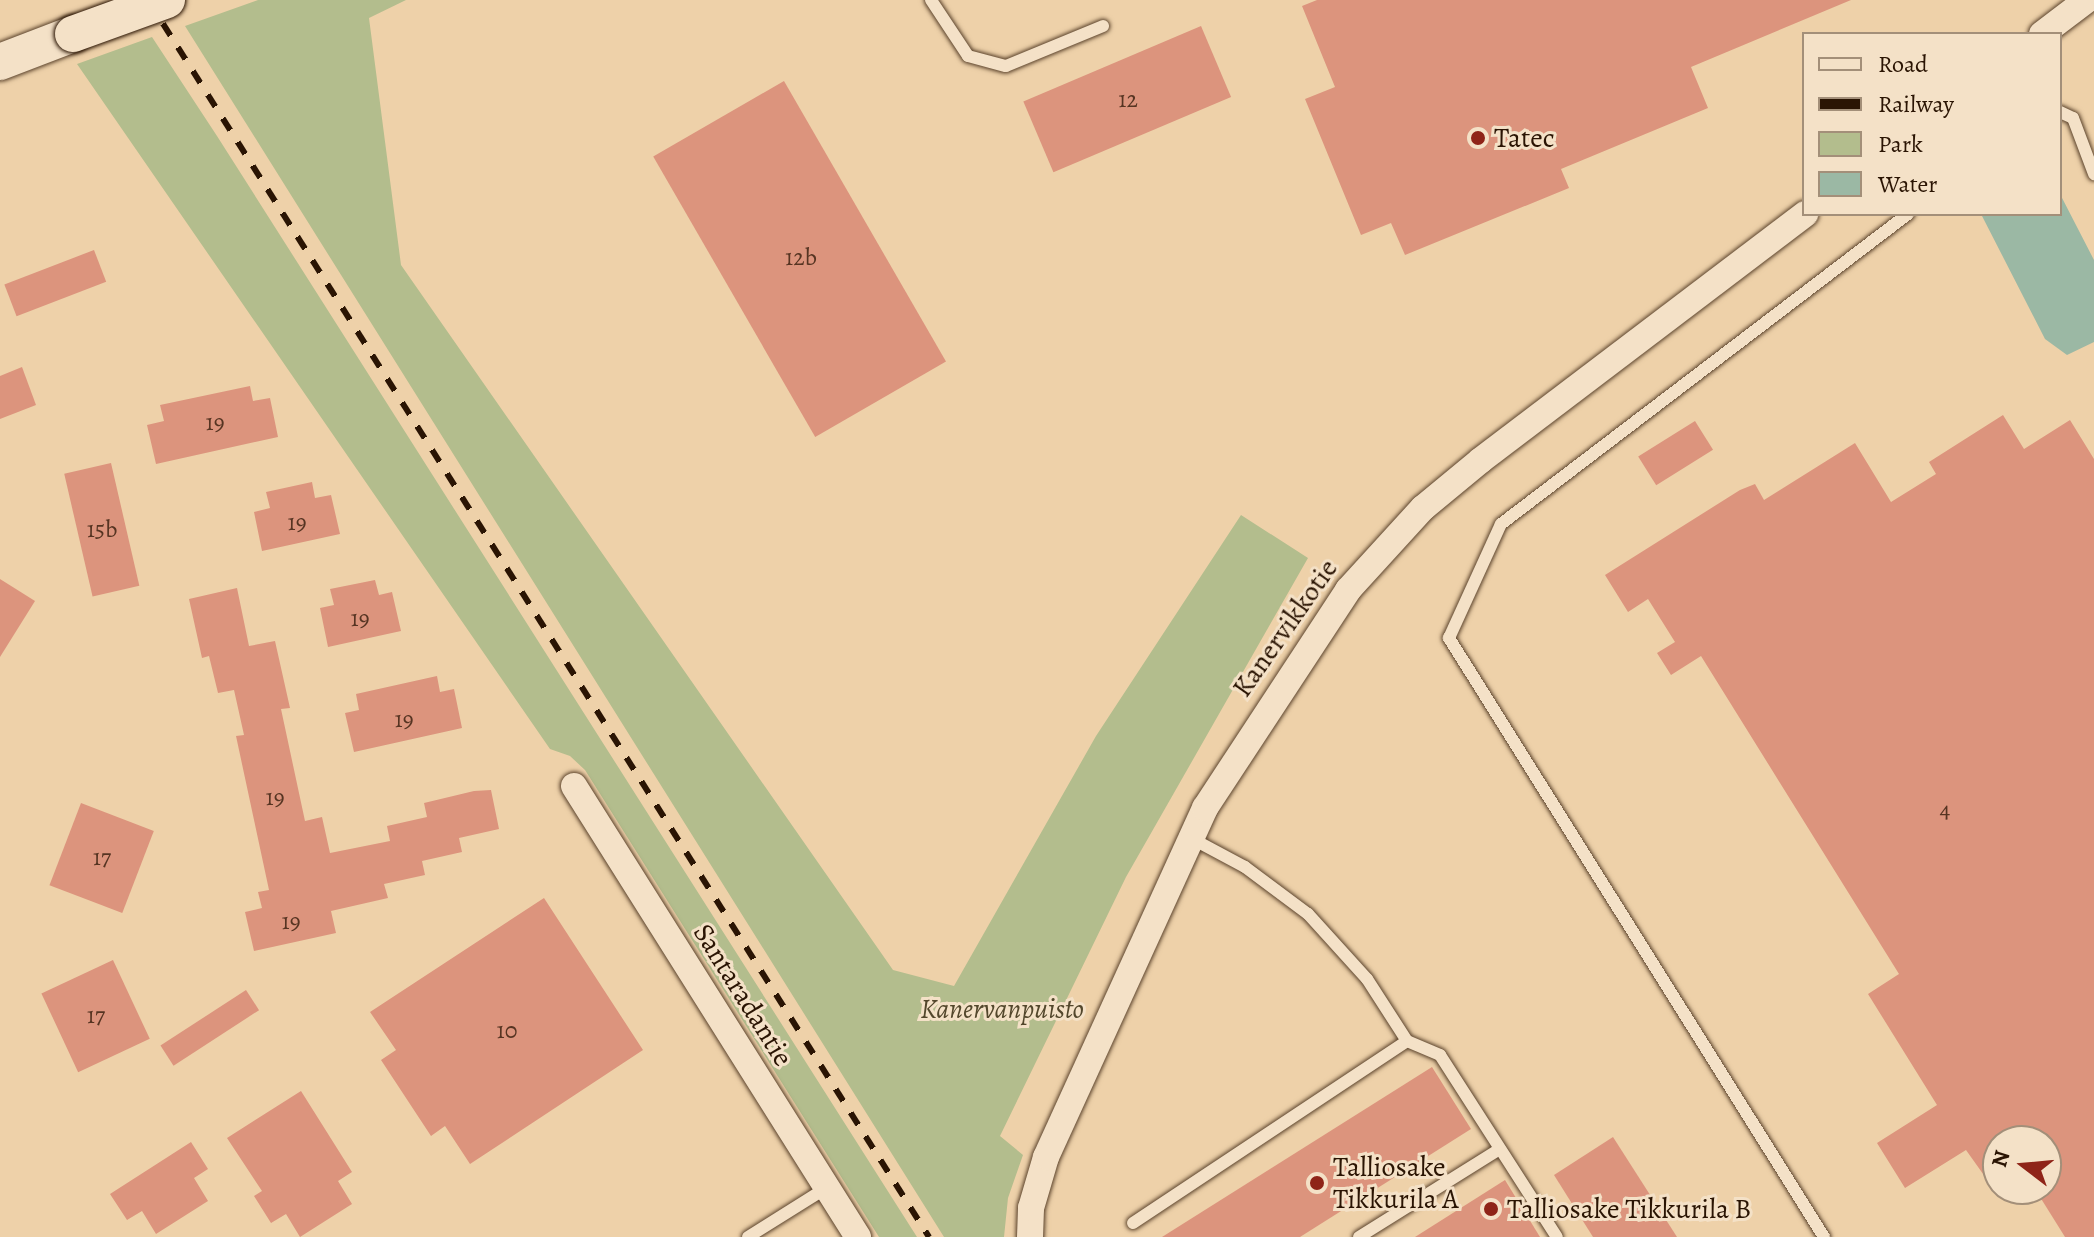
<!DOCTYPE html>
<html>
<head>
<meta charset="utf-8">
<style>
	body { margin:0 }
	#map { position:relative; width:2094px; height:1237px; overflow:hidden; background:#eed1a9; font-family:Alegreya,serif }
	div>[style] { position:absolute }
	.green>* { inset:0; background:#b3bd8d }
	.water>* { inset:0; background:#9bb8a4 }
	.building>* { inset:0; background:#dc947d; transform-origin:0 0 }
	.roads { filter:drop-shadow(0 0 2px #5b432c) drop-shadow(0 0 2px #5b432c) }
	.service>* { height:12px; margin:-6px; padding:0 6px; transform-origin:6px; border-radius:6px; background:#f4e1c7 }
	.minor>* { height:26px; margin:-13px; padding:0 13px; transform-origin:13px; border-radius:13px; background:#f4e1c7 }
	.secondary>* { height:36px; margin:-18px; padding:0 18px; transform-origin:18px; border-radius:18px; background:#f4e1c7 }
	.rail>* { height:6px; margin-top:-3px; transform-origin:0; background:repeating-linear-gradient(90deg,#2a1403 0 14px,transparent 0 28px) }
	.bridges { filter:drop-shadow(0 0 2px #2a1403) drop-shadow(0 0 2px #2a1403) }
	.secondary-bridge>* { height:36px; margin:-18px; padding:0 18px; transform-origin:18px; border-radius:18px; background:#f4e1c7 }
	.dots>* { width:22px; height:22px; translate:-50% -50%; box-sizing:border-box; border:4px solid #f4e1c7; border-radius:50% }
	span { translate:-50% -50%; white-space:nowrap; text-align:center; line-height:1.15; -webkit-text-stroke:6px #f4e1c7; paint-order:stroke }
	.number-label { font-size:24px; color:#563422 }
	.number-label span { -webkit-text-stroke-width:0 }
	.poi-label { font-size:28px; color:#2a1403 }
	.left { translate:0 -50%; text-align:left }
	.street-label { font-size:28px; color:#2a1403 }
	.park-label { font-size:28px; color:#53472c; font-style:italic }
	.legend { position:absolute; left:1802px; top:32px; width:260px; height:184px; box-sizing:border-box; background:#f4e1c7; border:2px solid #a38f79; margin:0; padding:10px 14px; list-style:none; font-size:24px; color:#2a1403 }
	.legend li { display:flex; align-items:center; gap:16px; height:40px }
	.legend b { width:40px; border:2px solid #a38f79 }
	.north { position:absolute; left:1982px; top:1125px; width:80px; height:80px; box-sizing:border-box; background:#f4e1c7; border:2px solid #a38f79; border-radius:50%; rotate:286deg; font-size:22px; font-weight:700; line-height:32px; text-align:center; color:#2a1403 }
	.north::after { content:''; display:block; margin:auto; width:28px; height:36px; background:#8f2418; clip-path:polygon(50% 0,100% 100%,50% 72%,0 100%) }
</style>
</head>
<body>
<div id="map">
	<div class="green">
		<div style="clip-path:polygon(258px 0,406px 0,369px 18px,401px 265px,893px 970px,954px 986px,1096px 736px,1241px 515px,1308px 558px,1126px 877px,1000px 1136px,1023px 1155px,1008px 1198px,1004px 1237px,944px 1237px,185px 26px)"></div>
		<div style="clip-path:polygon(152px 37px,217px 136px,917px 1237px,879px 1237px,585px 770px,570px 756px,550px 749px,77px 64px)"></div>
	</div>
	<div class="water">
		<div style="clip-path:polygon(2060px 194px,2094px 260px,2094px 342px,2067px 355px,2045px 339px,1981px 214px,2060px 214px)"></div>
	</div>
	<div class="building">
		<div style="clip-path:polygon(1317px 0,1851px 0,1691px 67px,1708px 108px,1561px 169px,1569px 188px,1405px 255px,1391px 223px,1361px 235px,1305px 99px,1335px 87px,1302px 6px)"></div>
		<div style="left:1201px;top:26px;width:77px;height:193px;rotate:67deg"></div>
		<div style="left:784px;top:81px;width:324px;height:151px;rotate:60deg"></div>
		<div style="left:94px;top:250px;width:34px;height:96px;rotate:69deg"></div>
		<div style="clip-path:polygon(22px 367px,36px 405px,0 419px,0 376px)"></div>
		<div style="clip-path:polygon(250px 386px,253px 401px,270px 398px,278px 437px,156px 464px,147px 425px,164px 421px,160px 405px)"></div>
		<div style="clip-path:polygon(2003px 415px,2024px 449px,2070px 420px,2094px 459px,2094px 1237px,2065px 1237px,2035px 1189px,2046px 1189px,2046px 1141px,1998px 1141px,1998px 1195px,1966px 1150px,1905px 1188px,1877px 1143px,1937px 1105px,1868px 994px,1899px 974px,1701px 656px,1671px 675px,1657px 653px,1675px 642px,1648px 599px,1628px 612px,1605px 575px,1740px 490px,1755px 484px,1764px 500px,1855px 443px,1891px 502px,1936px 474px,1929px 462px)"></div>
		<div style="left:1695px;top:421px;width:34px;height:67px;rotate:58deg"></div>
		<div style="left:111px;top:463px;width:126px;height:48px;rotate:77deg"></div>
		<div style="clip-path:polygon(312px 482px,315px 498px,331px 495px,340px 534px,262px 551px,254px 512px,270px 508px,266px 492px)"></div>
		<div style="clip-path:polygon(0 579px,35px 601px,0 657px)"></div>
		<div style="clip-path:polygon(375px 580px,379px 595px,392px 592px,401px 631px,328px 647px,320px 608px,334px 605px,330px 589px)"></div>
		<div style="clip-path:polygon(237px 588px,249px 646px,275px 641px,290px 708px,281px 709px,305px 821px,322px 817px,330px 853px,390px 841px,387px 826px,427px 817px,424px 803px,474px 791px,491px 790px,499px 829px,459px 838px,462px 852px,422px 861px,425px 875px,384px 884px,388px 898px,331px 911px,336px 933px,254px 951px,245px 912px,262px 908px,258px 892px,269px 890px,236px 736px,244px 735px,234px 690px,218px 693px,209px 656px,202px 658px,189px 599px)"></div>
		<div style="clip-path:polygon(437px 676px,440px 692px,454px 689px,462px 728px,354px 752px,345px 713px,359px 710px,356px 694px)"></div>
		<div style="left:81px;top:803px;width:78px;height:88px;rotate:21deg"></div>
		<div style="clip-path:polygon(544px 898px,643px 1050px,470px 1164px,445px 1126px,431px 1136px,381px 1060px,396px 1050px,370px 1012px)"></div>
		<div style="left:113px;top:960px;width:87px;height:79px;rotate:65deg"></div>
		<div style="left:246px;top:990px;width:24px;height:102px;rotate:57deg"></div>
		<div style="clip-path:polygon(1432px 1067px,1471px 1129px,1300px 1237px,1162px 1237px)"></div>
		<div style="clip-path:polygon(301px 1091px,352px 1172px,338px 1181px,352px 1204px,300px 1237px,286px 1214px,271px 1223px,254px 1196px,262px 1191px,227px 1138px)"></div>
		<div style="clip-path:polygon(1613px 1137px,1677px 1237px,1593px 1237px,1554px 1175px)"></div>
		<div style="clip-path:polygon(191px 1142px,208px 1169px,194px 1178px,208px 1201px,156px 1234px,142px 1211px,127px 1220px,110px 1194px)"></div>
		<div style="clip-path:polygon(1505px 1180px,1540px 1237px,1415px 1237px)"></div>
	</div>
	<div class="roads">
		<div class="service">
			<div style="left:931px;top:0;width:67px;rotate:56.5deg"></div>
			<div style="left:968px;top:56px;width:39px;rotate:15deg"></div>
			<div style="left:1006px;top:66px;width:105px;rotate:-22.4deg"></div>
			<div style="left:2060px;top:112px;width:14px;rotate:25deg"></div>
			<div style="left:2073px;top:118px;width:60px;rotate:69.4deg"></div>
			<div style="left:1407px;top:1041px;width:36px;rotate:23deg"></div>
			<div style="left:1440px;top:1055px;width:216px;rotate:57.3deg"></div>
			<div style="left:1133px;top:1223px;width:329px;rotate:-33.6deg"></div>
			<div style="left:1407px;top:1041px;width:74px;rotate:-122.8deg"></div>
			<div style="left:1367px;top:979px;width:88px;rotate:-132.2deg"></div>
			<div style="left:1308px;top:914px;width:79px;rotate:-143.3deg"></div>
			<div style="left:1245px;top:867px;width:61px;rotate:-151.8deg"></div>
			<div style="left:748px;top:1237px;width:92px;rotate:-32.1deg"></div>
			<div style="left:1359px;top:1237px;width:166px;rotate:-32deg"></div>
			<div style="left:1824px;top:1237px;width:707px;rotate:-122.05deg"></div>
			<div style="left:1449px;top:638px;width:125px;rotate:-65.5deg"></div>
			<div style="left:1501px;top:524px;width:512px;rotate:-37.3deg"></div>
		</div>
		<div class="minor">
			<div style="left:2042px;top:34px;width:56px;rotate:-37.1deg"></div>
			<div style="left:574px;top:786px;width:533px;rotate:57.8deg"></div>
			<div style="left:1030px;top:1237px;width:29px;rotate:-88deg"></div>
			<div style="left:1031px;top:1208px;width:53px;rotate:-73.6deg"></div>
			<div style="left:1046px;top:1157px;width:384px;rotate:-65.5deg"></div>
			<div style="left:1205px;top:808px;width:261px;rotate:-56.7deg"></div>
			<div style="left:1348px;top:590px;width:111px;rotate:-47.6deg"></div>
			<div style="left:1423px;top:508px;width:75px;rotate:-39.6deg"></div>
			<div style="left:1481px;top:460px;width:407px;rotate:-37.2deg"></div>
		</div>
		<div class="secondary">
			<div style="left:0;top:62px;width:78px;rotate:-21deg"></div>
		</div>
	</div>
	<div class="rail">
		<div style="left:148px;top:0;width:1463px;rotate:57.73deg"></div>
	</div>
	<div class="bridges">
		<div class="secondary-bridge">
			<div style="left:73px;top:34px;width:100px;rotate:-19.9deg"></div>
		</div>
	</div>
	<div class="dots">
		<div style="left:1478px;top:138px;background:#8f2418"></div>
		<div style="left:1317px;top:1183px;background:#8f2418"></div>
		<div style="left:1491px;top:1209px;background:#8f2418"></div>
	</div>
	<div class="number-label">
		<span style="left:1128px;top:100px">12</span>
		<span style="left:801px;top:258px">12b</span>
		<span style="left:215px;top:423px">19</span>
		<span style="left:297px;top:523px">19</span>
		<span style="left:102px;top:530px">15b</span>
		<span style="left:360px;top:619px">19</span>
		<span style="left:404px;top:720px">19</span>
		<span style="left:275px;top:798px">19</span>
		<span style="left:1945px;top:810px">4</span>
		<span style="left:102px;top:858px">17</span>
		<span style="left:291px;top:922px">19</span>
		<span style="left:96px;top:1016px">17</span>
		<span style="left:507px;top:1031px">10</span>
	</div>
	<div class="poi-label">
		<span class="left" style="left:1494px;top:138px">Tatec</span>
		<span class="left" style="left:1333px;top:1183px">Talliosake<br>Tikkurila A</span>
		<span class="left" style="left:1507px;top:1209px">Talliosake Tikkurila B</span>
	</div>
	<div class="street-label">
		<span style="left:1285px;top:628px;rotate:-55deg">Kanervikkotie</span>
		<span style="left:743px;top:995px;rotate:58deg">Santaradantie</span>
	</div>
	<div class="park-label">
		<span style="left:1002px;top:1009px">Kanervanpuisto</span>
	</div>
	<ul class="legend">
	<li><b style="height:10px;background:#f4e1c7"></b>Road</li>
	<li><b style="height:10px;background:#2a1403"></b>Railway</li>
	<li><b style="height:22px;background:#b3bd8d"></b>Park</li>
	<li><b style="height:22px;background:#9bb8a4"></b>Water</li>
	</ul>
	<div class="north">N</div>
</div>
</body>
</html>
